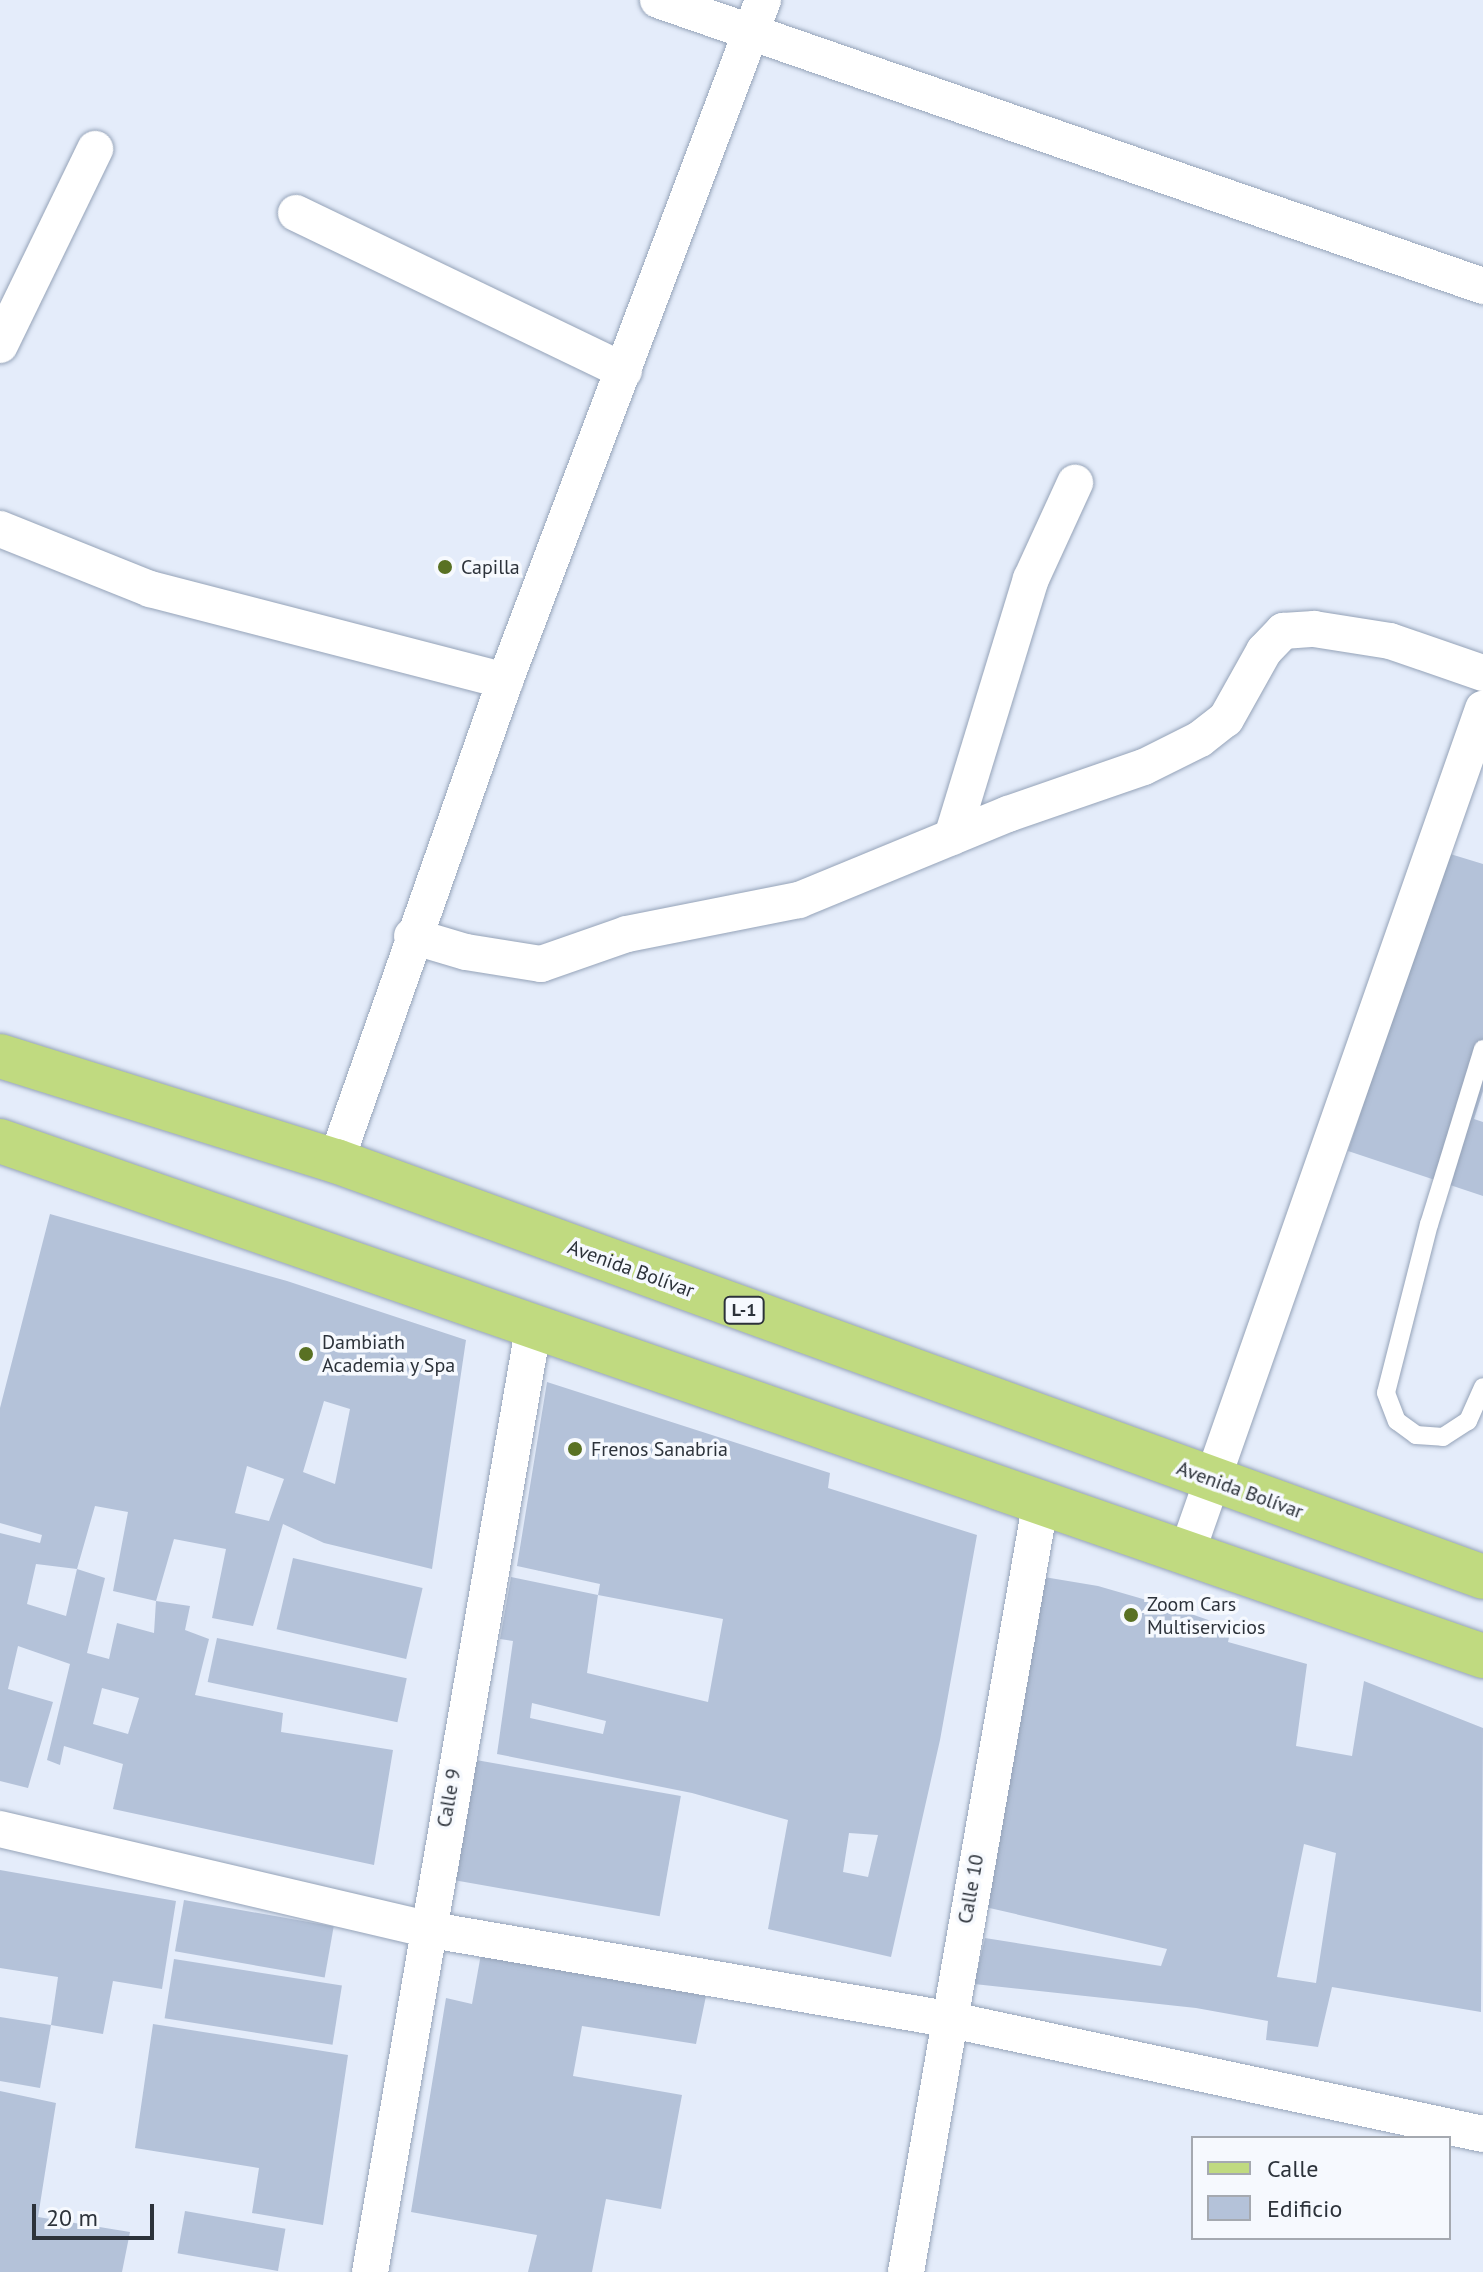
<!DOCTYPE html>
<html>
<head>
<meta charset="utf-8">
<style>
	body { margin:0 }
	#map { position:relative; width:1483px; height:2272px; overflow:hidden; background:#e4ecfa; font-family:"PT Sans",sans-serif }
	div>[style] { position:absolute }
	.building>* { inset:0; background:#b4c2d9; transform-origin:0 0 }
	.roads { filter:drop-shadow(0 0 2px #95a3b8) drop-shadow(0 0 2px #95a3b8) }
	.service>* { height:18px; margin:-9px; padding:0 9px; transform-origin:9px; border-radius:9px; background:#fff }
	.minor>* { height:36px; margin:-18px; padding:0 18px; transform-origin:18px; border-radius:18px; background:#fff }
	.primary>* { height:44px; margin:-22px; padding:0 22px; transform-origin:22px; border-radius:22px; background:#c0da80 }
	.dots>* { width:22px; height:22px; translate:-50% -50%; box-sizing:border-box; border:4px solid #f6f9fe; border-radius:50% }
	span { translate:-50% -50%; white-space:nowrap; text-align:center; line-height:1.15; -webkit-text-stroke:7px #f6f9fe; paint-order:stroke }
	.shield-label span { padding:2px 6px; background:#f6f9fe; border:2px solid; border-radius:6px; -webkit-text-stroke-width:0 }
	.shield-label { font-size:18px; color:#2c323a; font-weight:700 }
	.poi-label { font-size:20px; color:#2c323a }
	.left { translate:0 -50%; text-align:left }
	.street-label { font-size:20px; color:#2c323a }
	.legend { position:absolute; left:1191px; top:2136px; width:260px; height:104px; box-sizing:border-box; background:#f6f9fe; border:2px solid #a5a9b0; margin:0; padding:10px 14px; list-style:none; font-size:24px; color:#2c323a }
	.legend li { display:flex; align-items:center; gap:16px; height:40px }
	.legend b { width:40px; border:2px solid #a5a9b0 }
	.scale { position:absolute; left:32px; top:2204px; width:122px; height:36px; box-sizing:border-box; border:4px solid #2c323a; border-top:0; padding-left:10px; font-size:24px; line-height:28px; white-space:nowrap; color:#2c323a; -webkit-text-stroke:6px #f6f9fe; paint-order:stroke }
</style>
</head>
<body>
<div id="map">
	<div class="building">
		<div style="clip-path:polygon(1447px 853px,1483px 864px,1483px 1091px,1474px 1119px,1483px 1122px,1483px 1196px,1348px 1151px)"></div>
		<div style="clip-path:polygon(evenodd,50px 1214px,287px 1281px,466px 1340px,432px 1569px,324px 1543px,283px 1524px,253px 1626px,212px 1618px,226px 1549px,174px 1539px,156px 1601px,113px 1591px,128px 1512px,95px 1506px,77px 1569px,36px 1564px,27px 1604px,66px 1616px,77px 1569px,105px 1578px,87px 1653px,109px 1659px,117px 1623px,154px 1633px,156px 1601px,190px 1606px,185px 1630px,209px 1639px,195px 1695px,283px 1713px,281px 1732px,393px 1750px,374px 1865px,113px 1809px,123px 1764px,64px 1746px,60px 1765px,47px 1760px,70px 1664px,18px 1646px,8px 1689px,53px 1702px,28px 1788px,0 1781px,0 1533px,40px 1543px,42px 1535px,0 1523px,0 1408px,50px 1214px,324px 1401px,350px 1409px,335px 1484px,303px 1472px,324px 1401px,50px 1214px,247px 1466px,284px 1479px,269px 1521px,235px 1513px,247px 1466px,50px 1214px,102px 1688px,139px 1698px,128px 1734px,93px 1724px,102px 1688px)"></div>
		<div style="clip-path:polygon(evenodd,547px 1382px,830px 1473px,828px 1488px,977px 1535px,940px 1740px,891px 1957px,768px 1929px,788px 1820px,692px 1793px,497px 1754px,513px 1641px,500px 1639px,511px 1577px,598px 1595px,587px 1673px,708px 1702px,723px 1619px,598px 1595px,600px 1584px,517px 1566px,547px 1382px,532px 1703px,606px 1721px,603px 1734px,530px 1718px,532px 1703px,547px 1382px,849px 1833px,878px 1835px,868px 1877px,843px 1872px,849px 1833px)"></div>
		<div style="left:293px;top:1558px;width:133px;height:73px;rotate:13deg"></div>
		<div style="clip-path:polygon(evenodd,1044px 1577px,1098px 1586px,1174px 1608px,1231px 1628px,1228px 1642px,1307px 1664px,1296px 1746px,1352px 1756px,1364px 1681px,1483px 1728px,1481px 2012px,1332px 1987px,1318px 2047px,1266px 2040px,1268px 2021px,1196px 2008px,974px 1984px,985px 1938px,1161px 1966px,1167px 1949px,985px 1907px,1044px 1577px,1304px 1844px,1336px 1853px,1316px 1983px,1277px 1977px,1304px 1844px)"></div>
		<div style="left:217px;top:1638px;width:194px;height:45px;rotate:12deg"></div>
		<div style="left:476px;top:1760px;width:208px;height:122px;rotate:10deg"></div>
		<div style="clip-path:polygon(0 1870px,176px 1901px,162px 1989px,113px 1981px,103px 2034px,51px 2025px,58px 1977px,0 1968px)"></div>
		<div style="left:184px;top:1900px;width:152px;height:52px;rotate:10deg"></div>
		<div style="clip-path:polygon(481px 1954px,706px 1996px,696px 2044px,582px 2026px,573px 2076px,682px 2095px,661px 2209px,606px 2199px,592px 2272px,528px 2272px,537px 2235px,411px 2212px,446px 1998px,472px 2004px)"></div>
		<div style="left:174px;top:1959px;width:170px;height:60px;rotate:9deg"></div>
		<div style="clip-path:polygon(0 2017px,51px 2025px,40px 2088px,0 2081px)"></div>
		<div style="clip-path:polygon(153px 2024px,348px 2055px,323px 2225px,252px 2213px,259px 2168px,135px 2148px)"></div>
		<div style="clip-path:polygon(0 2091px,56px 2103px,38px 2217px,130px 2232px,122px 2272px,0 2272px)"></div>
		<div style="left:185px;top:2211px;width:102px;height:43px;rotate:10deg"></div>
	</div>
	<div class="roads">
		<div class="service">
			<div style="left:1483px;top:1049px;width:183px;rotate:107.1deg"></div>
			<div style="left:1429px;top:1224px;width:174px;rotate:104.3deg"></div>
			<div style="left:1386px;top:1393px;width:30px;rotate:69deg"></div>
			<div style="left:1397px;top:1421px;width:24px;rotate:36deg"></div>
			<div style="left:1416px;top:1435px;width:27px;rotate:4deg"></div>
			<div style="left:1443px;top:1437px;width:30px;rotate:-33deg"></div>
			<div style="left:1468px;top:1421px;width:37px;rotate:-66deg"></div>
		</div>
		<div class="minor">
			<div style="left:658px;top:0;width:873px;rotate:19.12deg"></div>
			<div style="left:296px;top:213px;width:364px;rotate:25.7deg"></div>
			<div style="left:0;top:345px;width:218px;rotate:-64.1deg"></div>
			<div style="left:0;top:529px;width:162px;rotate:21.8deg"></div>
			<div style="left:150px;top:589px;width:367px;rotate:14.5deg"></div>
			<div style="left:952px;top:837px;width:270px;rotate:-73deg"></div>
			<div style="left:1031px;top:579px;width:106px;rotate:-65.4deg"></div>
			<div style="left:412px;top:936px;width:56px;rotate:16.5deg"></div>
			<div style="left:466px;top:952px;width:76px;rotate:9.1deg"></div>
			<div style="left:541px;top:964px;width:91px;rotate:-19.2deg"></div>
			<div style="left:627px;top:934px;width:175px;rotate:-11.2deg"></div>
			<div style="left:799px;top:900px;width:226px;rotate:-22.4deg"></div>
			<div style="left:1008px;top:814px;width:144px;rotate:-19.1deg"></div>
			<div style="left:1144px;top:767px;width:63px;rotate:-26.6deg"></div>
			<div style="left:1200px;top:739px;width:33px;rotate:-38deg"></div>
			<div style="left:1226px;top:719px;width:78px;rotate:-60.8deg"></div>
			<div style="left:1264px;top:651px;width:28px;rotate:-46deg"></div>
			<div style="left:1283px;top:631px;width:31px;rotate:-4deg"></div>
			<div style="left:1314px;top:629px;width:77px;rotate:9deg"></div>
			<div style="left:1390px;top:641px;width:98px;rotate:19deg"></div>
			<div style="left:336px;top:1161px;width:509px;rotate:-70.6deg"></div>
			<div style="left:505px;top:681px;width:728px;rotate:-69.25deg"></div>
			<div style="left:1186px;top:1555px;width:897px;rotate:-70.66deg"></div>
			<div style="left:0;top:1829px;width:438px;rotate:13.2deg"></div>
			<div style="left:426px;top:1929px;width:529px;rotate:9.8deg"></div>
			<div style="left:947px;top:2019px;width:548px;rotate:12.11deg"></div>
			<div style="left:370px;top:2272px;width:962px;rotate:-80.19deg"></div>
			<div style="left:906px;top:2272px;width:778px;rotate:-80.08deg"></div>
		</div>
		<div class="primary">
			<div style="left:0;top:1056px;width:352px;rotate:17.4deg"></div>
			<div style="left:336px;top:1161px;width:1220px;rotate:19.93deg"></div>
			<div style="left:0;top:1141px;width:1570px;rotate:19.15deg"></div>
		</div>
	</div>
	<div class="dots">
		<div style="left:445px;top:567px;background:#597123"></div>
		<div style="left:306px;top:1354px;background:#597123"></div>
		<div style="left:575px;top:1449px;background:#597123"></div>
		<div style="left:1131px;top:1615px;background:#597123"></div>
	</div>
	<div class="shield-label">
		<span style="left:744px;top:1310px">L-1</span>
	</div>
	<div class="poi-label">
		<span class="left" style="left:461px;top:567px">Capilla</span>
		<span class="left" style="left:322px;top:1354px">Dambiath<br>Academia y Spa</span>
		<span class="left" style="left:591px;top:1449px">Frenos Sanabria</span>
		<span class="left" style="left:1147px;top:1616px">Zoom Cars<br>Multiservicios</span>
	</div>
	<div class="street-label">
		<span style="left:631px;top:1269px;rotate:20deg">Avenida Bolívar</span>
		<span style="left:1240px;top:1490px;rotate:20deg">Avenida Bolívar</span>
		<span style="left:449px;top:1798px;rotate:-80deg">Calle 9</span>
		<span style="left:971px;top:1889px;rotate:-80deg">Calle 10</span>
	</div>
	<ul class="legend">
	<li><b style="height:10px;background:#c0da80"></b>Calle</li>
	<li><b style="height:22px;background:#b4c2d9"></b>Edificio</li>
	</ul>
	<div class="scale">20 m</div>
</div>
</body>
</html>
